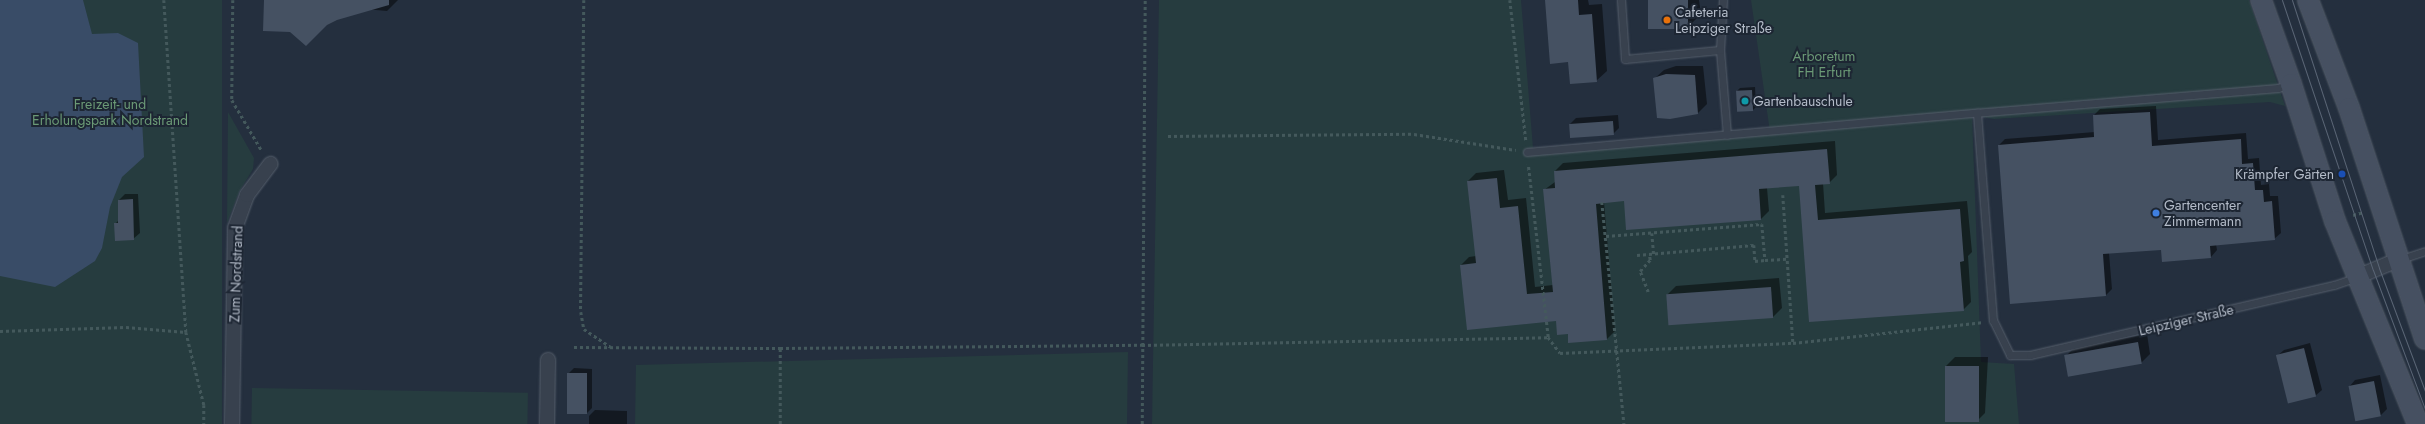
<!DOCTYPE html>
<html>
<head>
<meta charset="utf-8">
<style>
	body { margin:0 }
	#map { position:relative; width:2425px; height:424px; overflow:hidden; background:#242f3e; font-family:Jost,sans-serif }
	div>[style] { position:absolute }
	.green>* { inset:0; background:#263c3f; transform-origin:0 0 }
	.water>* { inset:0; background:#394c67 }
	.shadow>* { inset:0; background:#0007 }
	.building>* { inset:0; background:#455162; transform-origin:0 0 }
	.path>* { height:2.5px; margin-top:-1.25px; transform-origin:0; background:repeating-linear-gradient(90deg,#44595c 0 3px,transparent 0 6px) }
	.roads { filter:drop-shadow(0 0 1px #565f6c) drop-shadow(0 0 1px #565f6c) }
	.lane>* { height:7px; margin:-3.5px; padding:0 3.5px; transform-origin:3.5px; border-radius:3.5px; background:#38414e }
	.street>* { height:14px; margin:-7px; padding:0 7px; transform-origin:7px; border-radius:7px; background:#38414e }
	.secondary>* { height:20px; margin:-10px; padding:0 10px; transform-origin:10px; border-radius:10px; background:#465061 }
	.tram>* { height:1px; margin:-0.5px; padding:0 0.5px; transform-origin:0.5px; border-radius:0.5px; background:#5a6575 }
	.dots>* { width:11px; height:11px; translate:-50% -50%; box-sizing:border-box; border:2px solid #1d2633; border-radius:50% }
	span { translate:-50% -50%; white-space:nowrap; text-align:center; line-height:1.15; -webkit-text-stroke:4px #1d2633; paint-order:stroke }
	.poi-label { font-size:14px; color:#b4bcc9 }
	.left { translate:0 -50%; text-align:left }
	.right { translate:-100% -50%; text-align:right }
	.park-label { font-size:14px; color:#6b9a76 }
	.street-label { font-size:14px; color:#b4bcc9 }
</style>
</head>
<body>
<div id="map">
	<div class="green">
		<div style="left:0;top:0;width:222px;height:424px"></div>
		<div style="clip-path:polygon(1159px 0,1521px 0,1533px 148px,1770px 132px,1751px 0,2249px 0,2285px 106px,2270px 102px,1994px 119px,1972px 115px,1981px 362px,2014px 364px,2019px 424px,1152px 424px)"></div>
		<div style="clip-path:polygon(228px 112px,254px 158px,253px 169px,239px 192px,227px 223px)"></div>
		<div style="clip-path:polygon(1128px 352px,1127px 424px,635px 424px,636px 365px)"></div>
		<div style="left:252px;top:388px;width:276px;height:36px;rotate:1deg"></div>
	</div>
	<div class="water">
		<div style="clip-path:polygon(0 0,83px 0,92px 34px,118px 33px,138px 43px,144px 157px,122px 177px,110px 207px,102px 248px,95px 261px,55px 287px,0 276px)"></div>
	</div>
	<div class="shadow">
		<div style="clip-path:polygon(265px 0,398px 0,387px 11px)"></div>
		<div style="clip-path:polygon(1546px 0,1588px 0,1589px 5px,1602px 4px,1607px 71px,1596px 81px,1569px 61px)"></div>
		<div style="clip-path:polygon(1649px 0,1699px 0,1701px 14px,1690px 25px)"></div>
		<div style="clip-path:polygon(1676px 66px,1703px 66px,1707px 104px,1698px 113px,1654px 79px,1664px 70px)"></div>
		<div style="clip-path:polygon(1755px 87px,1756px 107px,1753px 110px,1738px 111px,1737px 91px,1740px 88px)"></div>
		<div style="clip-path:polygon(2156px 106px,2158px 140px,2246px 133px,2248px 159px,2259px 158px,2261px 185px,2269px 184px,2270px 196px,2278px 196px,2281px 233px,2274px 239px,2216px 244px,2217px 250px,2211px 257px,2162px 248px,2109px 253px,2112px 289px,2106px 295px,1999px 145px,2005px 139px,2095px 132px,2094px 115px,2100px 109px)"></div>
		<div style="clip-path:polygon(1618px 115px,1619px 128px,1613px 134px,1570px 124px,1576px 118px)"></div>
		<div style="clip-path:polygon(1835px 141px,1837px 175px,1829px 183px,1823px 183px,1825px 213px,1967px 201px,1972px 252px,1968px 256px,1971px 302px,1963px 310px,1810px 321px,1800px 185px,1767px 188px,1769px 211px,1761px 219px,1625px 200px,1604px 202px,1615px 331px,1607px 339px,1569px 333px,1557px 320px,1461px 265px,1469px 257px,1476px 256px,1468px 181px,1476px 173px,1504px 170px,1508px 200px,1526px 198px,1535px 287px,1553px 285px,1544px 190px,1555px 182px,1555px 171px,1563px 163px)"></div>
		<div style="clip-path:polygon(125px 194px,138px 194px,140px 233px,133px 239px,115px 224px,119px 220px,119px 200px)"></div>
		<div style="clip-path:polygon(1779px 278px,1782px 308px,1773px 317px,1667px 295px,1676px 286px)"></div>
		<div style="clip-path:polygon(2147px 334px,2150px 354px,2141px 363px,2065px 357px,2074px 348px)"></div>
		<div style="clip-path:polygon(2310px 343px,2322px 390px,2315px 396px,2277px 356px,2284px 350px)"></div>
		<div style="clip-path:polygon(1955px 357px,1988px 357px,1985px 413px,1976px 422px,1946px 366px)"></div>
		<div style="clip-path:polygon(574px 368px,592px 369px,592px 408px,586px 414px,568px 374px)"></div>
		<div style="clip-path:polygon(2380px 375px,2387px 409px,2381px 415px,2357px 420px,2349px 387px,2355px 380px)"></div>
		<div style="clip-path:polygon(595px 410px,627px 411px,627px 424px,589px 424px,589px 416px)"></div>
	</div>
	<div class="building">
		<div style="clip-path:polygon(264px 0,389px 0,389px 5px,337px 20px,327px 25px,306px 46px,290px 32px,263px 31px)"></div>
		<div style="clip-path:polygon(1545px 0,1578px 0,1579px 15px,1592px 14px,1597px 82px,1570px 84px,1568px 62px,1550px 64px)"></div>
		<div style="left:1648px;top:0;width:40px;height:29px"></div>
		<div style="clip-path:polygon(1666px 74px,1695px 75px,1698px 114px,1670px 119px,1657px 118px,1653px 78px)"></div>
		<div style="left:1752px;top:90px;width:21px;height:16px;rotate:87deg"></div>
		<div style="clip-path:polygon(2150px 112px,2152px 146px,2241px 139px,2242px 164px,2253px 163px,2255px 190px,2263px 190px,2264px 202px,2272px 201px,2275px 240px,2210px 246px,2211px 258px,2162px 262px,2161px 250px,2103px 254px,2106px 296px,2010px 304px,1998px 145px,2094px 137px,2093px 115px)"></div>
		<div style="left:1613px;top:121px;width:14px;height:44px;rotate:86deg"></div>
		<div style="clip-path:polygon(1827px 149px,1830px 184px,1815px 185px,1818px 220px,1960px 209px,1964px 261px,1960px 262px,1964px 311px,1809px 322px,1799px 186px,1759px 189px,1761px 220px,1626px 230px,1624px 201px,1596px 204px,1607px 340px,1568px 343px,1568px 334px,1557px 335px,1556px 321px,1467px 330px,1460px 265px,1476px 263px,1467px 181px,1497px 178px,1500px 208px,1518px 206px,1527px 294px,1553px 292px,1543px 189px,1555px 188px,1554px 171px)"></div>
		<div style="clip-path:polygon(133px 199px,134px 240px,115px 241px,114px 223px,118px 223px,118px 200px)"></div>
		<div style="left:1771px;top:287px;width:31px;height:105px;rotate:86deg"></div>
		<div style="left:2138px;top:342px;width:22px;height:75px;rotate:80deg"></div>
		<div style="left:2304px;top:348px;width:50px;height:29px;rotate:76deg"></div>
		<div style="left:1945px;top:366px;width:34px;height:56px"></div>
		<div style="left:567px;top:373px;width:20px;height:41px"></div>
		<div style="left:2374px;top:381px;width:36px;height:26px;rotate:79deg"></div>
	</div>
	<div class="path">
		<div style="left:164px;top:0;width:333px;rotate:86.2deg"></div>
		<div style="left:233px;top:0;width:100px;rotate:90.6deg"></div>
		<div style="left:232px;top:100px;width:59px;rotate:59.5deg"></div>
		<div style="left:584px;top:0;width:312px;rotate:90.6deg"></div>
		<div style="left:581px;top:312px;width:17px;rotate:80deg"></div>
		<div style="left:584px;top:329px;width:32px;rotate:34deg"></div>
		<div style="left:1510px;top:0;width:141px;rotate:83.5deg"></div>
		<div style="left:1168px;top:136px;width:246px;rotate:-0.5deg"></div>
		<div style="left:1414px;top:134px;width:103px;rotate:8.9deg"></div>
		<div style="left:1783px;top:195px;width:148px;rotate:86.1deg"></div>
		<div style="left:1602px;top:202px;width:223px;rotate:84.3deg"></div>
		<div style="left:2353px;top:215px;width:11px;rotate:-15deg"></div>
		<div style="left:1652px;top:233px;width:21px;rotate:85deg"></div>
		<div style="left:1606px;top:236px;width:156px;rotate:-4.4deg"></div>
		<div style="left:1762px;top:224px;width:36px;rotate:85deg"></div>
		<div style="left:1765px;top:260px;width:22px;rotate:-3deg"></div>
		<div style="left:1637px;top:255px;width:117px;rotate:-4.9deg"></div>
		<div style="left:1754px;top:245px;width:16px;rotate:86deg"></div>
		<div style="left:1755px;top:261px;width:10px;rotate:-6deg"></div>
		<div style="left:1648px;top:292px;width:22px;rotate:-111deg"></div>
		<div style="left:1640px;top:271px;width:15px;rotate:-48deg"></div>
		<div style="left:1650px;top:260px;width:6px;rotate:-99deg"></div>
		<div style="left:0;top:331px;width:126px;rotate:-1.8deg"></div>
		<div style="left:126px;top:327px;width:60px;rotate:4.8deg"></div>
		<div style="left:186px;top:332px;width:75px;rotate:76.1deg"></div>
		<div style="left:204px;top:405px;width:19px;rotate:90deg"></div>
		<div style="left:1548px;top:337px;width:20px;rotate:53deg"></div>
		<div style="left:1560px;top:353px;width:233px;rotate:-2.5deg"></div>
		<div style="left:1793px;top:343px;width:190px;rotate:-6.3deg"></div>
		<div style="left:574px;top:347px;width:206px;rotate:0.3deg"></div>
		<div style="left:780px;top:424px;width:76px;rotate:-90deg"></div>
		<div style="left:780px;top:348px;width:362px;rotate:-0.5deg"></div>
		<div style="left:1142px;top:345px;width:406px;rotate:-1.1deg"></div>
		<div style="left:1548px;top:337px;width:174px;rotate:-96.6deg"></div>
		<div style="left:1142px;top:424px;width:424px;rotate:-89.6deg"></div>
	</div>
	<div class="roads">
		<div class="lane">
			<div style="left:1621px;top:0;width:59px;rotate:86.1deg"></div>
			<div style="left:1625px;top:59px;width:95px;rotate:-5.4deg"></div>
			<div style="left:1720px;top:50px;width:85px;rotate:85.3deg"></div>
			<div style="left:1720px;top:50px;width:50px;rotate:-86.6deg"></div>
			<div style="left:2290px;top:84px;width:13px;rotate:162deg"></div>
			<div style="left:2278px;top:88px;width:302px;rotate:175.3deg"></div>
			<div style="left:1977px;top:113px;width:208px;rotate:85.6deg"></div>
			<div style="left:1993px;top:320px;width:39px;rotate:64deg"></div>
			<div style="left:2010px;top:355px;width:20px"></div>
			<div style="left:2030px;top:355px;width:312px;rotate:-13deg"></div>
			<div style="left:2334px;top:285px;width:24px;rotate:-19deg"></div>
			<div style="left:1527px;top:152px;width:452px;rotate:-5deg"></div>
			<div style="left:2401px;top:259px;width:25px;rotate:-18deg"></div>
		</div>
		<div class="street">
			<div style="left:2359px;top:276px;width:44px;rotate:-22.5deg"></div>
			<div style="left:232px;top:424px;width:196px;rotate:-89.1deg"></div>
			<div style="left:235px;top:228px;width:35px;rotate:-70deg"></div>
			<div style="left:247px;top:195px;width:39px;rotate:-53deg"></div>
			<div style="left:547px;top:424px;width:64px;rotate:-89.1deg"></div>
		</div>
		<div class="secondary">
			<div style="left:2261px;top:0;width:89px;rotate:70.3deg"></div>
			<div style="left:2291px;top:84px;width:144px;rotate:72.2deg"></div>
			<div style="left:2335px;top:221px;width:219px;rotate:67.8deg"></div>
			<div style="left:2308px;top:0;width:116px;rotate:69.2deg"></div>
			<div style="left:2349px;top:108px;width:243px;rotate:71.8deg"></div>
		</div>
	</div>
	<div class="tram">
		<div style="left:2282px;top:0;width:285px;rotate:71.4deg"></div>
		<div style="left:2373px;top:270px;width:148px;rotate:69.5deg"></div>
		<div style="left:2292px;top:0;width:282px;rotate:72deg"></div>
		<div style="left:2379px;top:268px;width:131px;rotate:69.5deg"></div>
	</div>
	<div class="dots">
		<div style="left:1667px;top:20px;background:#e8710a"></div>
		<div style="left:1745px;top:101px;background:#0f9aa8"></div>
		<div style="left:2342px;top:174px;background:#1a4fb4"></div>
		<div style="left:2156px;top:213px;background:#3f7fe0"></div>
	</div>
	<div class="poi-label">
		<span class="left" style="left:1675px;top:20px">Cafeteria<br>Leipziger Straße</span>
		<span class="left" style="left:1753px;top:101px">Gartenbauschule</span>
		<span class="right" style="left:2334px;top:174px">Krämpfer Gärten</span>
		<span class="left" style="left:2164px;top:213px">Gartencenter<br>Zimmermann</span>
	</div>
	<div class="park-label">
		<span style="left:1824px;top:64px">Arboretum<br>FH Erfurt</span>
		<span style="left:110px;top:112px">Freizeit- und<br>Erholungspark Nordstrand</span>
	</div>
	<div class="street-label">
		<span style="left:236px;top:274px;rotate:-88deg">Zum Nordstrand</span>
		<span style="left:2186px;top:320px;rotate:-13deg">Leipziger Straße</span>
	</div>
</div>
</body>
</html>
